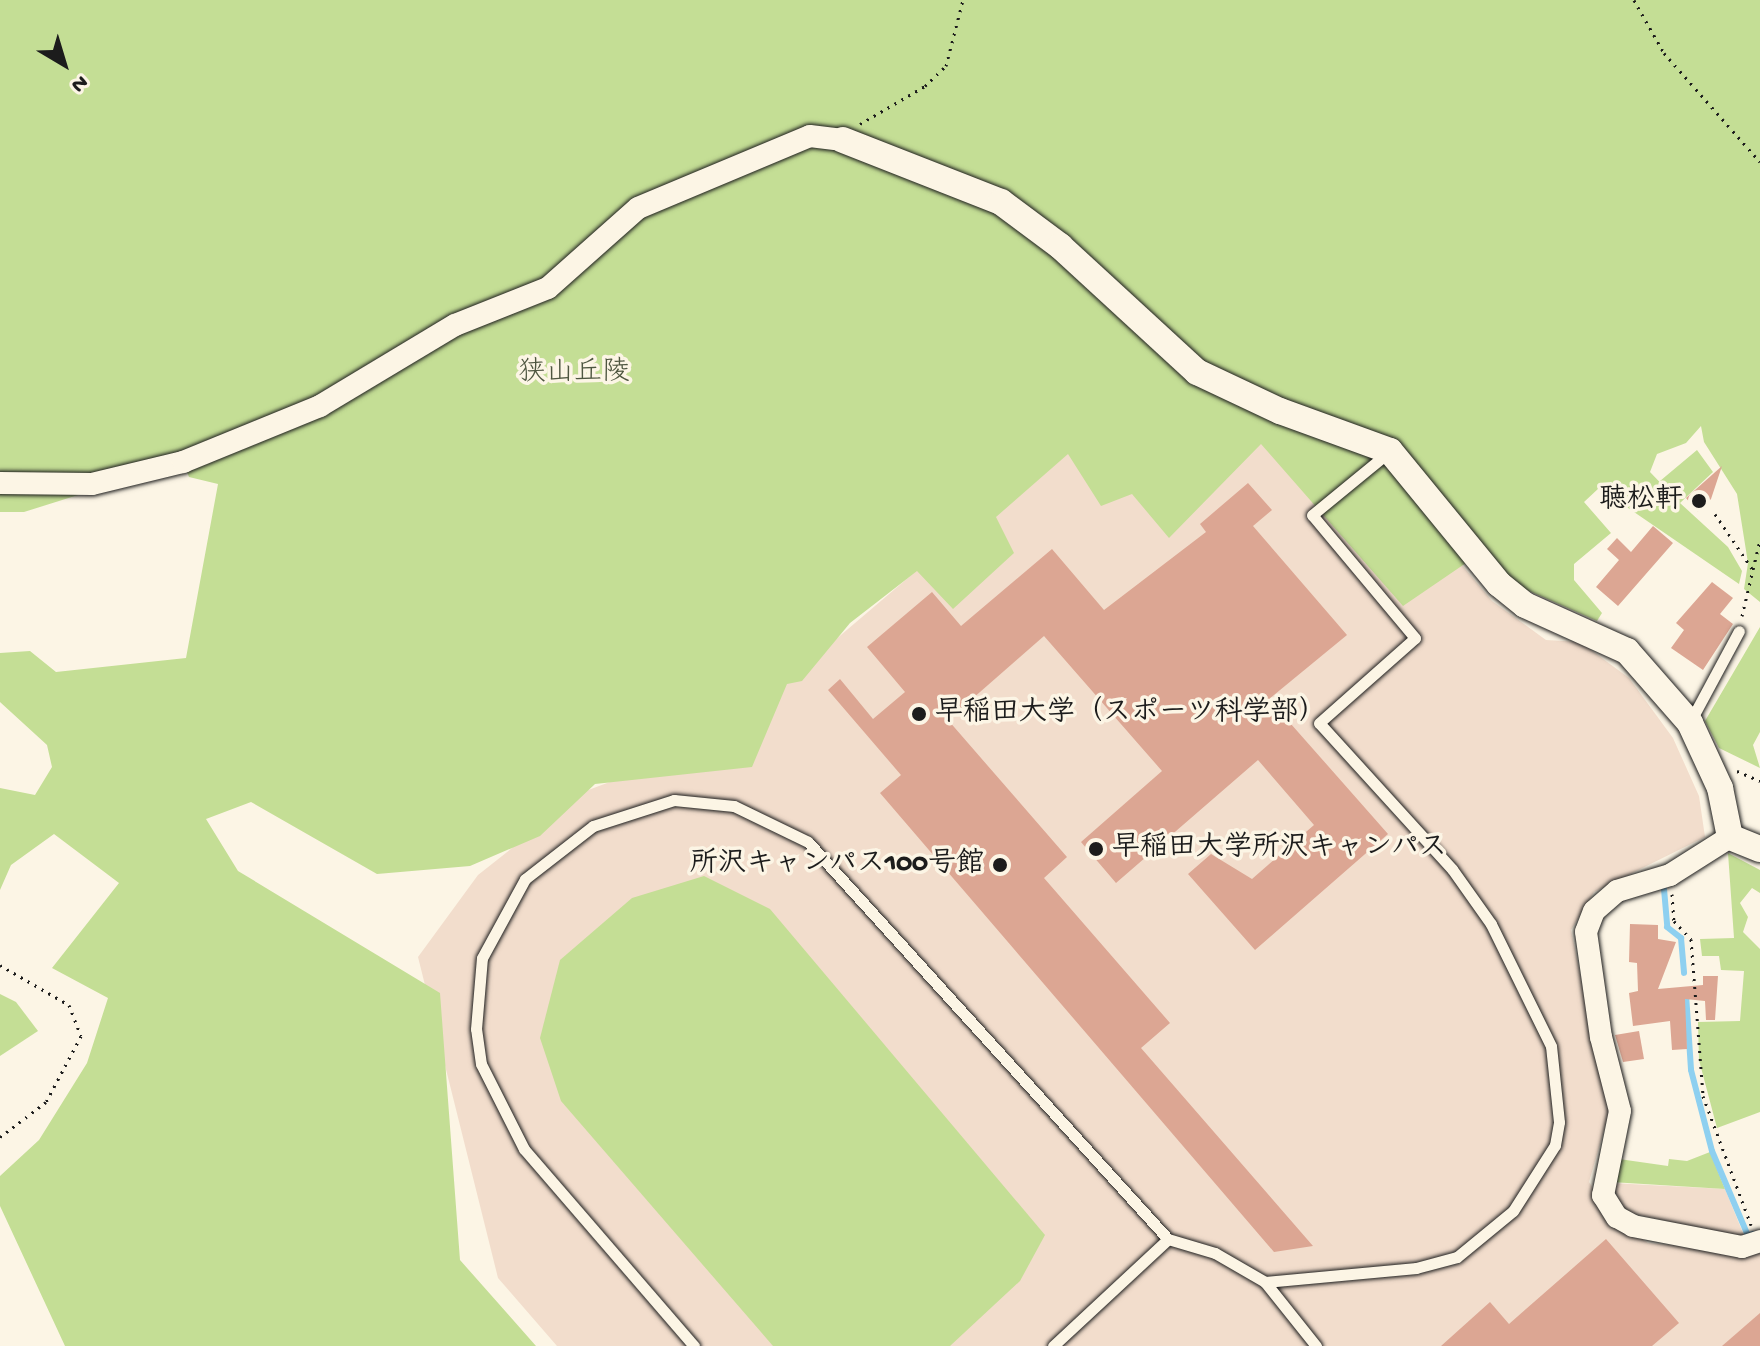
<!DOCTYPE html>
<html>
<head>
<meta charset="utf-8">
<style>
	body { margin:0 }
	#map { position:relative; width:1760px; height:1346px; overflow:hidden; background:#fcf5e5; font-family:"Gochi Hand","Klee One",sans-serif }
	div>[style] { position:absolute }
	.built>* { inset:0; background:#f2ddcc }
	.green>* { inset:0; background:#c4de95 }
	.stream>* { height:6px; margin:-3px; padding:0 3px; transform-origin:3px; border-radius:3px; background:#8ed0f0 }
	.building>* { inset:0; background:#dca693 }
	.path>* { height:3px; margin-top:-1.5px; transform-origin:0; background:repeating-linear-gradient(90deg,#1c1c1c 0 2px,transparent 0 8px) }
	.roads { filter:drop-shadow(0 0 2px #1c1c1c) drop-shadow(0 0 2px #1c1c1c) }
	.service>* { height:11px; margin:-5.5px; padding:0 5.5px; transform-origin:5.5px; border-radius:5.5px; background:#fcf5e5 }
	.minor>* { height:22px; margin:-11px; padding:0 11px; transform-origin:11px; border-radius:11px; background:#fcf5e5 }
	.tertiary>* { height:26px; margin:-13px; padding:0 13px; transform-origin:13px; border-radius:13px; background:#fcf5e5 }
	.dots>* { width:22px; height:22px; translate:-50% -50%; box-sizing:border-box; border:4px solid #fcf5e5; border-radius:50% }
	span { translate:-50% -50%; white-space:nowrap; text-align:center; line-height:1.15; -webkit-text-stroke:7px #fcf5e5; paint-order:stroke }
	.park-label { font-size:28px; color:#4e5640 }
	.poi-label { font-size:28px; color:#1c1c1c; font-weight:700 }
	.right { translate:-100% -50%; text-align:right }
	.left { translate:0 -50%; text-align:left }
	.north { position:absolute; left:24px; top:24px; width:80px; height:80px; -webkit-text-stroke:6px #fcf5e5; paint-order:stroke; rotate:142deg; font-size:22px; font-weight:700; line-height:32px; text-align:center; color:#1c1c1c }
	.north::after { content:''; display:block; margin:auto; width:28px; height:36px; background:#1c1c1c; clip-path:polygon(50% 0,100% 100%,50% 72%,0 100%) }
</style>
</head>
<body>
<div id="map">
	<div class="built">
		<div style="clip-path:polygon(1158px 365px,1445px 545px,1492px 601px,1546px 640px,1580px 642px,1629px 678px,1673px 738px,1699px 796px,1705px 837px,1594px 892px,1571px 930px,1609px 1113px,1589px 1182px,1614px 1221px,1648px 1243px,1760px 1253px,1760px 1346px,557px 1346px,498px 1278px,418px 957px,478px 875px,583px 792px,714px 743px)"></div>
		<div style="clip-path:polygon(1611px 1183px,1725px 1189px,1745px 1238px,1625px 1212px)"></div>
	</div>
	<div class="green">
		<div style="clip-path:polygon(0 0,1760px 0,1760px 602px,1744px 589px,1748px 563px,1737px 494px,1704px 442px,1701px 426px,1686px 443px,1657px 454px,1650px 472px,1674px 497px,1660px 481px,1697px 450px,1713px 472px,1680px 503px,1728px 547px,1742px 571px,1739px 584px,1599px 488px,1584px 502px,1611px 533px,1574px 564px,1574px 580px,1602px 613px,1597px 621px,1466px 563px,1403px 606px,1261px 444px,1169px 538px,1132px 494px,1101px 506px,1068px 454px,996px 517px,1014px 553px,953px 609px,917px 571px,850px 623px,802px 681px,787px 684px,752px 767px,595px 784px,540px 836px,470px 866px,377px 874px,251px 802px,206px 819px,238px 871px,440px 993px,460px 1260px,536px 1346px,65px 1346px,0 1206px,0 1176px,39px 1140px,87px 1063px,108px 998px,52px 968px,119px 883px,54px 834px,11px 865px,0 890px,0 788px,35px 795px,52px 767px,47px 745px,0 702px,0 653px,30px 651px,56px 672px,186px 658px,218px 484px,189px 477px,183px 462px,24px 512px,0 512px)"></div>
		<div style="clip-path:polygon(1760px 627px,1760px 732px,1753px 745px,1760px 768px,1719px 748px,1705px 721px)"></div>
		<div style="clip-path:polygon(1728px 853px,1760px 870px,1760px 893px,1752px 888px,1740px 903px,1748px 917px,1743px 932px,1760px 949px,1760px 1112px,1717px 1128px,1699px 1060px,1698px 1022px,1740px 1021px,1744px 971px,1721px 970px,1719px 956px,1702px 956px,1700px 939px,1734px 938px)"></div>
		<div style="clip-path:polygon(704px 876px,770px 909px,1045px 1235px,1020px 1281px,950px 1346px,773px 1346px,561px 1101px,540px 1038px,560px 960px,632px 898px)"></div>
		<div style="clip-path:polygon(0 994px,16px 1002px,38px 1031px,0 1056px)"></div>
		<div style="clip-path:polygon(1710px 1152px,1725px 1189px,1611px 1182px,1619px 1159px,1668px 1166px,1669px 1159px,1687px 1161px)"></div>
	</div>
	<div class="stream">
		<div style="left:1664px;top:889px;width:38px;rotate:85deg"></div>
		<div style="left:1667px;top:927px;width:18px;rotate:38deg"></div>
		<div style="left:1681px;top:938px;width:35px;rotate:85deg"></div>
		<div style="left:1686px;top:994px;width:76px;rotate:86.2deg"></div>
		<div style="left:1691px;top:1070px;width:84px;rotate:75.5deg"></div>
		<div style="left:1712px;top:1151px;width:92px;rotate:67deg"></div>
		<div style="left:1748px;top:1236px;width:5px;rotate:-22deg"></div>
	</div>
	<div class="building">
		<div style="clip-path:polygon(1722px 466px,1711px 499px,1698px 512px,1686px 498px)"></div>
		<div style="clip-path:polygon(1248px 483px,1272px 510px,1253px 526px,1347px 635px,1269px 699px,1388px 834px,1255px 950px,1188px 874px,1211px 854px,1252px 879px,1314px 825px,1258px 760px,1116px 883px,1081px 842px,1162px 771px,1044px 636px,948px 720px,1067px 857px,1044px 878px,1170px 1023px,1141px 1048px,1313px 1246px,1274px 1252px,880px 793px,901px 775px,828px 690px,840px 679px,873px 719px,905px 692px,867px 647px,932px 592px,961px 626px,1052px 549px,1104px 610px,1206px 532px,1200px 524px)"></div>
		<div style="clip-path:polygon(1653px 526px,1673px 543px,1618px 606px,1596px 587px,1619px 560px,1607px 549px,1617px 538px,1631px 552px)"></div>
		<div style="clip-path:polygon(1712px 582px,1733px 598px,1720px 614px,1733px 624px,1703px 670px,1671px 648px,1684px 630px,1676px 623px)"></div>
		<div style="clip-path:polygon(1630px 924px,1658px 925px,1658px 939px,1676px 942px,1658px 989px,1703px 985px,1703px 976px,1718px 976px,1715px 1020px,1706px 1020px,1705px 1001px,1685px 999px,1687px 1049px,1672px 1050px,1670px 1021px,1633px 1026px,1629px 993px,1638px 991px,1637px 963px,1629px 962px)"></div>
		<div style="clip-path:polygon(1639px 1031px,1644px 1059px,1623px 1062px,1615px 1035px)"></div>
		<div style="clip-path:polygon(1606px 1239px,1679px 1323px,1652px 1346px,1441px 1346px,1490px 1302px,1509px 1324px)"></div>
		<div style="clip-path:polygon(1760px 1313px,1760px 1346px,1722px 1346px)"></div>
	</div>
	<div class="path">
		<div style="left:1634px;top:0;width:61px;rotate:60.5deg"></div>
		<div style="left:1664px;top:53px;width:145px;rotate:48.6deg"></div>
		<div style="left:860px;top:124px;width:75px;rotate:-30.3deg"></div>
		<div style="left:925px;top:86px;width:29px;rotate:-44deg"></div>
		<div style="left:946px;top:66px;width:68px;rotate:-75.6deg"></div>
		<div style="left:1715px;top:514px;width:68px;rotate:55.8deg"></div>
		<div style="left:1742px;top:616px;width:78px;rotate:-76.7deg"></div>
		<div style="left:1737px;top:771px;width:25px;rotate:23deg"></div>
		<div style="left:1672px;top:894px;width:27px;rotate:86deg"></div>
		<div style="left:1674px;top:921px;width:25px;rotate:47deg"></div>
		<div style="left:1691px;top:939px;width:157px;rotate:85.6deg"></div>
		<div style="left:1703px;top:1096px;width:138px;rotate:69.6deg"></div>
		<div style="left:0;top:965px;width:80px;rotate:30.1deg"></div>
		<div style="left:69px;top:1005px;width:33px;rotate:69deg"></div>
		<div style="left:81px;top:1036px;width:75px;rotate:117.9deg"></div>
		<div style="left:46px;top:1102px;width:58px;rotate:142.7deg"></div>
	</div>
	<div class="roads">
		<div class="service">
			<div style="left:1690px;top:722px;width:103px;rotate:-61.7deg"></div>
			<div style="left:1265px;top:1282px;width:152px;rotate:-5.3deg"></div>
			<div style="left:1416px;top:1268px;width:42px;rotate:-15deg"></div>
			<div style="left:1457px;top:1257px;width:72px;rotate:-39.4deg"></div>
			<div style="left:1513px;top:1211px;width:78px;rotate:-57.5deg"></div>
			<div style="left:1555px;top:1145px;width:23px;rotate:-80deg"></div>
			<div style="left:1559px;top:1122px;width:76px;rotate:-96deg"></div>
			<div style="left:1551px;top:1046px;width:136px;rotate:-116.2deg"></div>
			<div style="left:1491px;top:924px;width:67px;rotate:-125.3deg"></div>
			<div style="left:1452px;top:869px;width:197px;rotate:-132.3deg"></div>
			<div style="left:1319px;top:723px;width:128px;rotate:-41.5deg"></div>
			<div style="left:1415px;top:638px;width:160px;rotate:-129.9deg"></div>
			<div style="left:1312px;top:515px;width:101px;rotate:-39.4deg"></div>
			<div style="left:694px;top:1346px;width:260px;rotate:-130.8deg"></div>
			<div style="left:524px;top:1149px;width:95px;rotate:-116.8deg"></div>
			<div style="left:481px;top:1064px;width:35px;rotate:-98deg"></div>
			<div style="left:476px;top:1029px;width:71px;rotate:-85.2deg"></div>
			<div style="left:482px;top:958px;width:90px;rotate:-61.4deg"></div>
			<div style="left:525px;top:879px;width:86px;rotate:-37.9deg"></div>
			<div style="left:593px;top:826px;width:85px;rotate:-17.8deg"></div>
			<div style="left:674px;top:800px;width:60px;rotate:5.7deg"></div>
			<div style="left:734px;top:806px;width:82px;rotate:25.9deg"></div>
			<div style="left:808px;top:842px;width:536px;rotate:47.8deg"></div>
			<div style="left:1168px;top:1239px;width:49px;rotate:16.6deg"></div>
			<div style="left:1215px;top:1253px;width:58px;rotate:30.1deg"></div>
			<div style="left:1265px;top:1282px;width:82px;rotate:51.4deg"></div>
			<div style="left:1053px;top:1346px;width:157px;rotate:-42.9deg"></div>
		</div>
		<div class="minor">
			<div style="left:0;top:483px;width:92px;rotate:0.6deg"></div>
			<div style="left:92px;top:484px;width:94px;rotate:-13.6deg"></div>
			<div style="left:183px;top:462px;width:148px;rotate:-22.2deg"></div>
			<div style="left:320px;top:406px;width:157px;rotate:-31deg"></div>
			<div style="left:455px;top:325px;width:100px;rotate:-21.7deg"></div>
			<div style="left:548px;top:288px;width:120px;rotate:-41.6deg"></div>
			<div style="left:638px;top:208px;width:186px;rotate:-22.7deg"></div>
			<div style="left:810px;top:136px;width:33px;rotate:7deg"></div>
			<div style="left:1730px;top:837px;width:71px;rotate:147.7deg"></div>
			<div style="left:1670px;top:875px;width:55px;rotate:163.2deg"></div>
			<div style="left:1617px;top:891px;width:30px;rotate:139deg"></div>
			<div style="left:1594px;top:911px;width:22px;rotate:111deg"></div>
			<div style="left:1586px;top:932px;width:106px;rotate:81.9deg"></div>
			<div style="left:1601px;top:1037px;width:76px;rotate:75.6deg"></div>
			<div style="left:1620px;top:1111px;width:86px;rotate:101.4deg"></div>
			<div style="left:1603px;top:1195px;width:26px;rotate:58deg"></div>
			<div style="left:1617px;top:1217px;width:18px;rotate:29deg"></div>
			<div style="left:1633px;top:1226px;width:111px;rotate:10.9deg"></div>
			<div style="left:1742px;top:1247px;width:19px;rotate:-18deg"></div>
		</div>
		<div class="tertiary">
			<div style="left:843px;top:140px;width:170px;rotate:21.4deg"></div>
			<div style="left:1001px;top:202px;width:74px;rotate:36.7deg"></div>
			<div style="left:1060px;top:246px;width:186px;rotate:42.6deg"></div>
			<div style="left:1197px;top:372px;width:92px;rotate:25.2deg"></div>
			<div style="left:1280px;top:411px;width:117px;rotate:20deg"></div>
			<div style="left:1390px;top:451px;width:172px;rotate:50.7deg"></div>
			<div style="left:1499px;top:584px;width:33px;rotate:39deg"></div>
			<div style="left:1525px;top:605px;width:112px;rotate:24.3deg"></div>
			<div style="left:1627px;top:651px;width:96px;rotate:48.8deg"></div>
			<div style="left:1690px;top:723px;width:72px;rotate:65.2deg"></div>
			<div style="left:1720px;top:788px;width:50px;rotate:78.5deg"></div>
			<div style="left:1730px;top:837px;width:32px;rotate:22deg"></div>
		</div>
	</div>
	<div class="dots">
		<div style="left:1699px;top:501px;background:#1c1c1c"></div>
		<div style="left:919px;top:714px;background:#1c1c1c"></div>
		<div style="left:1096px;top:849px;background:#1c1c1c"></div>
		<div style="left:1000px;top:865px;background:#1c1c1c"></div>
	</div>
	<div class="park-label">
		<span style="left:574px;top:374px">狭山丘陵</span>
	</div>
	<div class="poi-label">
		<span class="right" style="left:1683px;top:501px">聴松軒</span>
		<span class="left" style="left:935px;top:714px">早稲田大学（スポーツ科学部）</span>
		<span class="left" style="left:1112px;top:849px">早稲田大学所沢キャンパス</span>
		<span class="right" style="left:984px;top:865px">所沢キャンパス100号館</span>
	</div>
	<div class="north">N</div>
</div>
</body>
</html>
